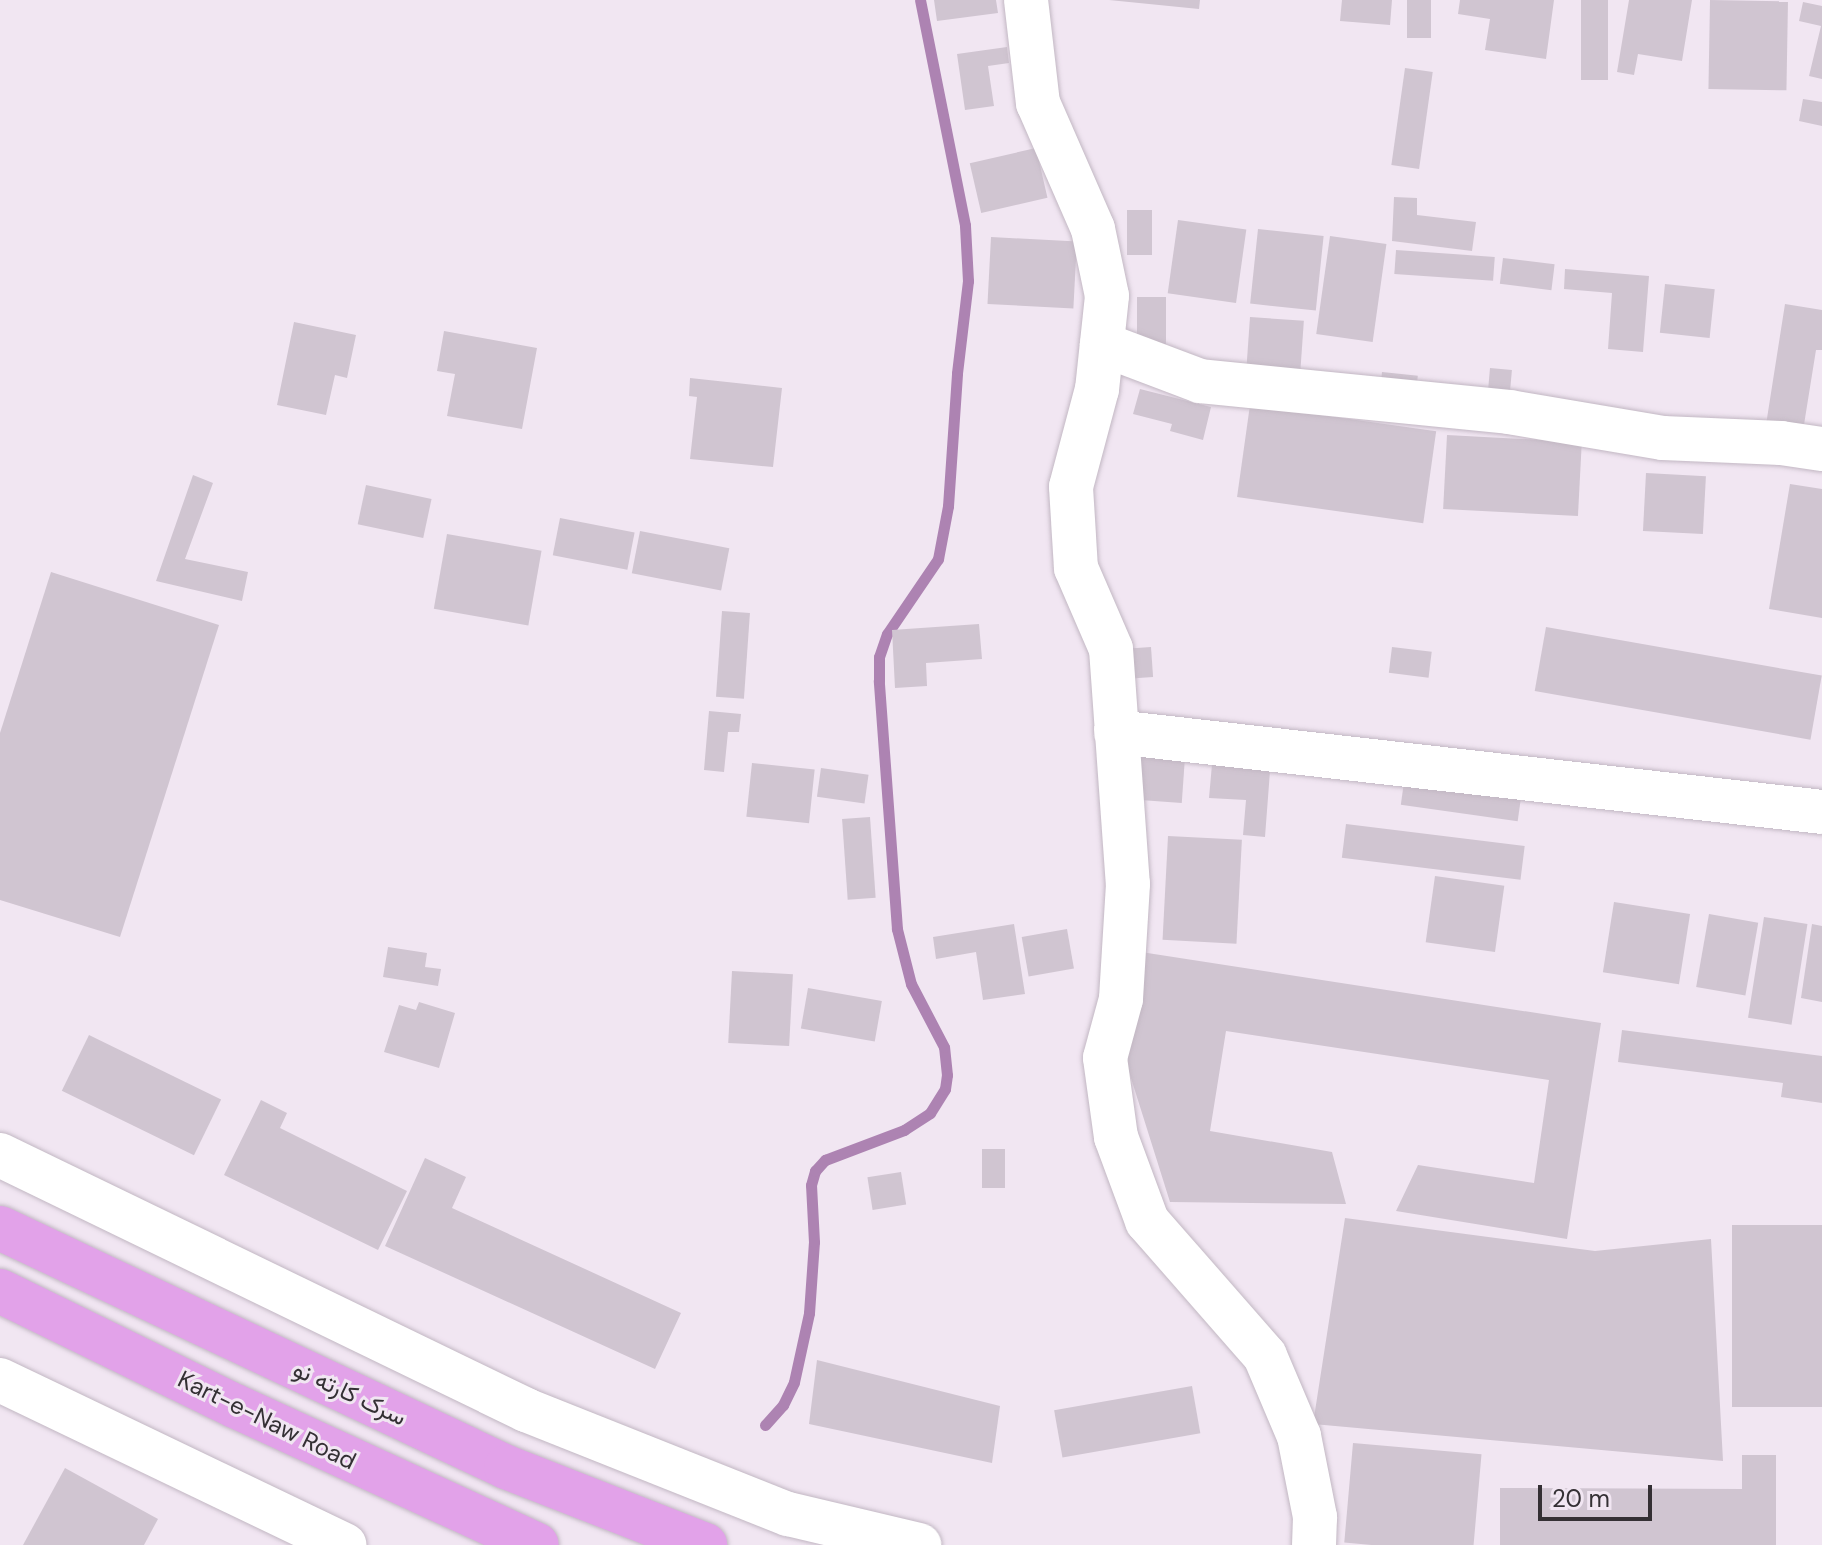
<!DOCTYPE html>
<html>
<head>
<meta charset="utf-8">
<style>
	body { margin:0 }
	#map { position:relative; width:1822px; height:1545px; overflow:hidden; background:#f1e6f2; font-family:"DM Sans",Vazirmatn,sans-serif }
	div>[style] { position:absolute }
	.stream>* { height:11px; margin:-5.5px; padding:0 5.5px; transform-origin:5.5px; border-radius:5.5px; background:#ad83b2 }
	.building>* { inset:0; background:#d0c5d1; transform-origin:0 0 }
	.roads { filter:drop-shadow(0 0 2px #c2b7c3) drop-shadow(0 0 2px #c2b7c3) }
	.street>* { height:44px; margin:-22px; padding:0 22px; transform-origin:22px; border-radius:22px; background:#fff }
	.highway>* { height:44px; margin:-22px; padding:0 22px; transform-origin:22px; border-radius:22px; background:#e2a2e9 }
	span { translate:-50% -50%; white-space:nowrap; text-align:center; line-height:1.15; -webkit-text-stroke:6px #f1e6f2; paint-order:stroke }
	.street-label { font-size:24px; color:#343034 }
	.scale { position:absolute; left:1538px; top:1485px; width:114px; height:36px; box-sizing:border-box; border:4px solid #343034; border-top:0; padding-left:10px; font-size:24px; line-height:28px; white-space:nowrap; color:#343034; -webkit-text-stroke:6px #f1e6f2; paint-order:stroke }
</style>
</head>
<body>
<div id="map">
	<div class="stream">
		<div style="left:765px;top:1425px;width:27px;rotate:-48deg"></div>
		<div style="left:783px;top:1405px;width:25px;rotate:-64deg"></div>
		<div style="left:794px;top:1382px;width:71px;rotate:-77.7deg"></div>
		<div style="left:809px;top:1313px;width:71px;rotate:-86deg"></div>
		<div style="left:814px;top:1242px;width:57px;rotate:-93deg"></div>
		<div style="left:811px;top:1185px;width:15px;rotate:-74deg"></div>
		<div style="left:815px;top:1171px;width:15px;rotate:-48deg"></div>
		<div style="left:825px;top:1160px;width:85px;rotate:-20.8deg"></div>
		<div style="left:904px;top:1130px;width:31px;rotate:-33deg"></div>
		<div style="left:930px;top:1113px;width:28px;rotate:-58deg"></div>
		<div style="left:945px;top:1089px;width:14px;rotate:-82deg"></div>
		<div style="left:947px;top:1075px;width:28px;rotate:-96deg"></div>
		<div style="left:944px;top:1047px;width:71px;rotate:-117.6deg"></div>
		<div style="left:911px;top:984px;width:57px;rotate:-104.3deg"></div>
		<div style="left:897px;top:929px;width:249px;rotate:-94.2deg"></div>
		<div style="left:879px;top:681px;width:24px;rotate:-90deg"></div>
		<div style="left:879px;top:657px;width:24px;rotate:-71deg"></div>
		<div style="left:887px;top:634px;width:91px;rotate:-55.8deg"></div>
		<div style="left:938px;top:559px;width:54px;rotate:-79.3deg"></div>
		<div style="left:948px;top:506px;width:133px;rotate:-86.1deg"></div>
		<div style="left:957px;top:373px;width:93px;rotate:-83.2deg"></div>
		<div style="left:968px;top:281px;width:56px;rotate:-93.1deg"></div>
		<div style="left:965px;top:225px;width:229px;rotate:-101.3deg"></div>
	</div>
	<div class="building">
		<div style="clip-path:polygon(934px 0,996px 0,998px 13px,937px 21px)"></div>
		<div style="clip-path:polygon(1109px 0,1200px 0,1199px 9px)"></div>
		<div style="clip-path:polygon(1342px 0,1392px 0,1390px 25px,1340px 21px)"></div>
		<div style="left:1407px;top:0;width:24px;height:38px"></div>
		<div style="clip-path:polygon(1460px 0,1554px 0,1546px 59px,1485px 50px,1490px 19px,1458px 14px)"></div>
		<div style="left:1581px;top:0;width:27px;height:80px"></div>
		<div style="clip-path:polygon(1629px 0,1692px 0,1682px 61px,1638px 54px,1634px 75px,1617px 72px)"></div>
		<div style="left:1710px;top:0;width:78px;height:89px;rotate:1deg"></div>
		<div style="clip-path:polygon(1803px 2px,1822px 6px,1822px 79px,1809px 76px,1821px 26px,1799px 21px)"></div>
		<div style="clip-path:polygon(1007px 47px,1009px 63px,988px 66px,994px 106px,965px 110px,957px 54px)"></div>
		<div style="left:1405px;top:68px;width:28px;height:98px;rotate:8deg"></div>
		<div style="clip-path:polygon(1803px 99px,1822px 102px,1822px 126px,1799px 121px)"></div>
		<div style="left:1036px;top:148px;width:51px;height:68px;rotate:77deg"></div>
		<div style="clip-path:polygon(1394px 197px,1417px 198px,1417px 215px,1476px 222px,1472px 251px,1392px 241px)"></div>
		<div style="left:1127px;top:210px;width:25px;height:45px"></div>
		<div style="left:1178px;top:220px;width:69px;height:74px;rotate:8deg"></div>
		<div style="left:1258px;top:229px;width:66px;height:75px;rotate:6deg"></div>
		<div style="left:1330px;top:236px;width:57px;height:99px;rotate:8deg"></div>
		<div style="left:991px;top:237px;width:86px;height:67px;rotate:3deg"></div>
		<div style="left:1396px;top:250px;width:99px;height:24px;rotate:4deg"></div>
		<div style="left:1503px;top:258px;width:52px;height:26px;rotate:7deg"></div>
		<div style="clip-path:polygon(1565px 269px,1649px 276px,1643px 352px,1608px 349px,1612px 293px,1564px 289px)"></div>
		<div style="left:1665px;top:284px;width:50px;height:49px;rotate:6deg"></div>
		<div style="left:1137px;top:297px;width:29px;height:47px"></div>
		<div style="clip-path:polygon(1785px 304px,1822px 310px,1822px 350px,1816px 350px,1802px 437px,1765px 431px)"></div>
		<div style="left:1250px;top:317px;width:54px;height:62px;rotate:4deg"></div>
		<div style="clip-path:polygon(294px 322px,356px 335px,347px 378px,335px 375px,326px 415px,277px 405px)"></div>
		<div style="clip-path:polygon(444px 331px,537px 348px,522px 429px,447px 416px,455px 374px,437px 371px)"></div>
		<div style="left:1490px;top:368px;width:22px;height:36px;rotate:5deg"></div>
		<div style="left:1382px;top:372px;width:36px;height:20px;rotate:6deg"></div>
		<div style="clip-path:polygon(690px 378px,782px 388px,773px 467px,690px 459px,697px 397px,689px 396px)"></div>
		<div style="clip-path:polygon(1140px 389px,1211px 407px,1203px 440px,1170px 431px,1172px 424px,1133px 414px)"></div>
		<div style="left:1250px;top:405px;width:188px;height:93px;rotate:8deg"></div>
		<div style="left:1447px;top:435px;width:135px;height:74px;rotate:3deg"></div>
		<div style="left:1646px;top:473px;width:60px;height:58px;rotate:3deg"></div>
		<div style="clip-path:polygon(193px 475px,213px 483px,185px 559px,248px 572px,242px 601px,156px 581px)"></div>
		<div style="clip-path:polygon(1790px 484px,1822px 489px,1822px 618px,1769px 609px)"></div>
		<div style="left:366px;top:485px;width:67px;height:40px;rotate:12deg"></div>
		<div style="left:560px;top:518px;width:76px;height:38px;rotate:11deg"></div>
		<div style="left:640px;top:531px;width:91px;height:43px;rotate:11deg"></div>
		<div style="left:447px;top:534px;width:96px;height:76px;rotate:10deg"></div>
		<div style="clip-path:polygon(51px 572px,219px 625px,120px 937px,0 900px,0 733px)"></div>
		<div style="left:722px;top:611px;width:28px;height:86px;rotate:4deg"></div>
		<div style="clip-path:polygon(979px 624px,982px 659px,926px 663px,927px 686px,895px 688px,892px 630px)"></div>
		<div style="left:1546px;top:627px;width:280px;height:65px;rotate:10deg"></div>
		<div style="left:1151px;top:647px;width:30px;height:33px;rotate:86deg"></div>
		<div style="left:1392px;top:647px;width:40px;height:26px;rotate:7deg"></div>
		<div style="clip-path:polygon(709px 711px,741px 714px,739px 732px,728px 732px,724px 772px,704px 770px)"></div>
		<div style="left:1141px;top:741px;width:45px;height:59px;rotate:4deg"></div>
		<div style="clip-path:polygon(1213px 753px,1271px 758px,1265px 837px,1243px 835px,1246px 800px,1209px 798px)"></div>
		<div style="left:752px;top:763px;width:63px;height:54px;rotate:6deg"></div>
		<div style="left:821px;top:768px;width:48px;height:29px;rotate:8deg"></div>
		<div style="left:1405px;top:775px;width:118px;height:30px;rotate:8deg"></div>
		<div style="left:870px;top:817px;width:81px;height:28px;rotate:86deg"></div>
		<div style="left:1346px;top:824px;width:180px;height:34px;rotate:7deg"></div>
		<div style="left:1168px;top:836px;width:74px;height:104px;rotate:3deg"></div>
		<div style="left:1435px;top:876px;width:70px;height:67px;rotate:8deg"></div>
		<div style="left:1614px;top:902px;width:77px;height:71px;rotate:9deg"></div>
		<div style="left:1709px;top:914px;width:50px;height:74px;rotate:10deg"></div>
		<div style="left:1764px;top:917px;width:44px;height:102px;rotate:9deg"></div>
		<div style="clip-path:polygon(1014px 924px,1025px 994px,983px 1000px,976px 952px,936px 959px,933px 937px)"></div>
		<div style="clip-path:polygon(1812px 924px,1822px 926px,1822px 1002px,1801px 998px)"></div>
		<div style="left:1067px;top:929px;width:40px;height:46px;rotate:80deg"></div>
		<div style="clip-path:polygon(388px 947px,427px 953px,425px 967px,441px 969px,438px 986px,383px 977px)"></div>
		<div style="clip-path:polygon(1141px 952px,1601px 1023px,1567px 1239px,1396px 1211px,1418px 1165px,1534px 1183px,1549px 1080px,1226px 1031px,1210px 1131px,1332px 1152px,1346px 1204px,1170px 1202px,1125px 1059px)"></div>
		<div style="left:732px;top:971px;width:61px;height:72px;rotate:3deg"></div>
		<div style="left:808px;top:988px;width:75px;height:41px;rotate:10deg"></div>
		<div style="clip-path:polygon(419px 1002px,455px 1013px,439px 1068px,384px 1052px,399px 1005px,416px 1010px)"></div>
		<div style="clip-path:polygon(1622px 1030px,1822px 1056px,1822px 1103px,1781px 1097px,1783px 1083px,1618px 1062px)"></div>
		<div style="left:89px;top:1035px;width:147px;height:62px;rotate:26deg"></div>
		<div style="clip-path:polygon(261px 1100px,287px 1113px,280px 1128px,407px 1191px,378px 1250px,224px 1175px)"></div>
		<div style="left:982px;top:1149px;width:23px;height:39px"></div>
		<div style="clip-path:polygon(425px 1158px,466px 1177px,452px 1208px,681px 1313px,655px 1369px,385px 1246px)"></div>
		<div style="left:901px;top:1172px;width:33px;height:34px;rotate:81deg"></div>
		<div style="clip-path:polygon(1345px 1218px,1595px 1251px,1711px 1239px,1723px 1461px,1313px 1424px)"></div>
		<div style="left:1822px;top:1225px;width:182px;height:90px;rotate:90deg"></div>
		<div style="clip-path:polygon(817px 1360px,1000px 1406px,992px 1463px,809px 1424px)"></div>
		<div style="left:1192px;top:1386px;width:48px;height:140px;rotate:80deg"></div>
		<div style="left:1353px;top:1443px;width:129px;height:100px;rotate:5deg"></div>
		<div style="clip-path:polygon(1742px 1455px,1776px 1455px,1776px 1545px,1500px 1545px,1500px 1488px,1742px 1489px)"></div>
		<div style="clip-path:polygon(65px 1468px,158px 1519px,144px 1545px,23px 1545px)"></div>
	</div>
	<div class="roads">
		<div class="street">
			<div style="left:1026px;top:0;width:104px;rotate:83.4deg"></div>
			<div style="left:1038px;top:103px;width:137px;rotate:66.4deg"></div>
			<div style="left:1093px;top:229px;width:68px;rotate:78.2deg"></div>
			<div style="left:1107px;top:296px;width:94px;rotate:96.1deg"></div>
			<div style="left:1097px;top:389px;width:101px;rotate:104.9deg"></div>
			<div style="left:1071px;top:487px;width:81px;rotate:86.5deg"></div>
			<div style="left:1076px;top:568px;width:88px;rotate:66.6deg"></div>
			<div style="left:1111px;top:649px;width:236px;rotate:85.9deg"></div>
			<div style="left:1128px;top:884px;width:115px;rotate:93.5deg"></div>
			<div style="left:1121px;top:999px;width:61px;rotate:105.2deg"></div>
			<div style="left:1105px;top:1058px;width:80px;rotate:82.1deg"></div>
			<div style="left:1116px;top:1137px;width:90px;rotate:69.7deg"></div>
			<div style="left:1147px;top:1221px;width:179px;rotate:48.8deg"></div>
			<div style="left:1265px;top:1356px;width:87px;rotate:67deg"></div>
			<div style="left:1299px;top:1436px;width:83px;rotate:78.8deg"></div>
			<div style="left:1315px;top:1517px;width:28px;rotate:92deg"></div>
			<div style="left:1102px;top:344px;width:105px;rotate:20.7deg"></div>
			<div style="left:1200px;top:381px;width:311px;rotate:5.7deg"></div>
			<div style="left:1509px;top:412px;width:156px;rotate:9.6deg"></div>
			<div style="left:1663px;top:438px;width:118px;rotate:2.4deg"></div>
			<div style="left:1781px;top:443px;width:41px;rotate:8.3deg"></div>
			<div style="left:1116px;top:732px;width:711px;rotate:6.46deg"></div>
			<div style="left:0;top:1155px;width:585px;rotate:25.86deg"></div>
			<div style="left:526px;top:1410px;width:282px;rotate:21.7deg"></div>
			<div style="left:788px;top:1514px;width:135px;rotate:13.3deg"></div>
			<div style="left:0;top:1380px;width:382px;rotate:25.6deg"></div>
		</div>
		<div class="highway">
			<div style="left:0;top:1228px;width:560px;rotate:25.28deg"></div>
			<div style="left:506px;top:1467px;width:214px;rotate:21.4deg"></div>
			<div style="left:0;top:1291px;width:262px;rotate:26.1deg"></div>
			<div style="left:235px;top:1406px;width:332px;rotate:24.7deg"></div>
		</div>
	</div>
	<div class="street-label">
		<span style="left:350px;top:1393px;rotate:25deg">سرک کارته نو</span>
		<span style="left:267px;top:1420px;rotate:26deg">Kart-e-Naw Road</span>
	</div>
	<div class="scale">20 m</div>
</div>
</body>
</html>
